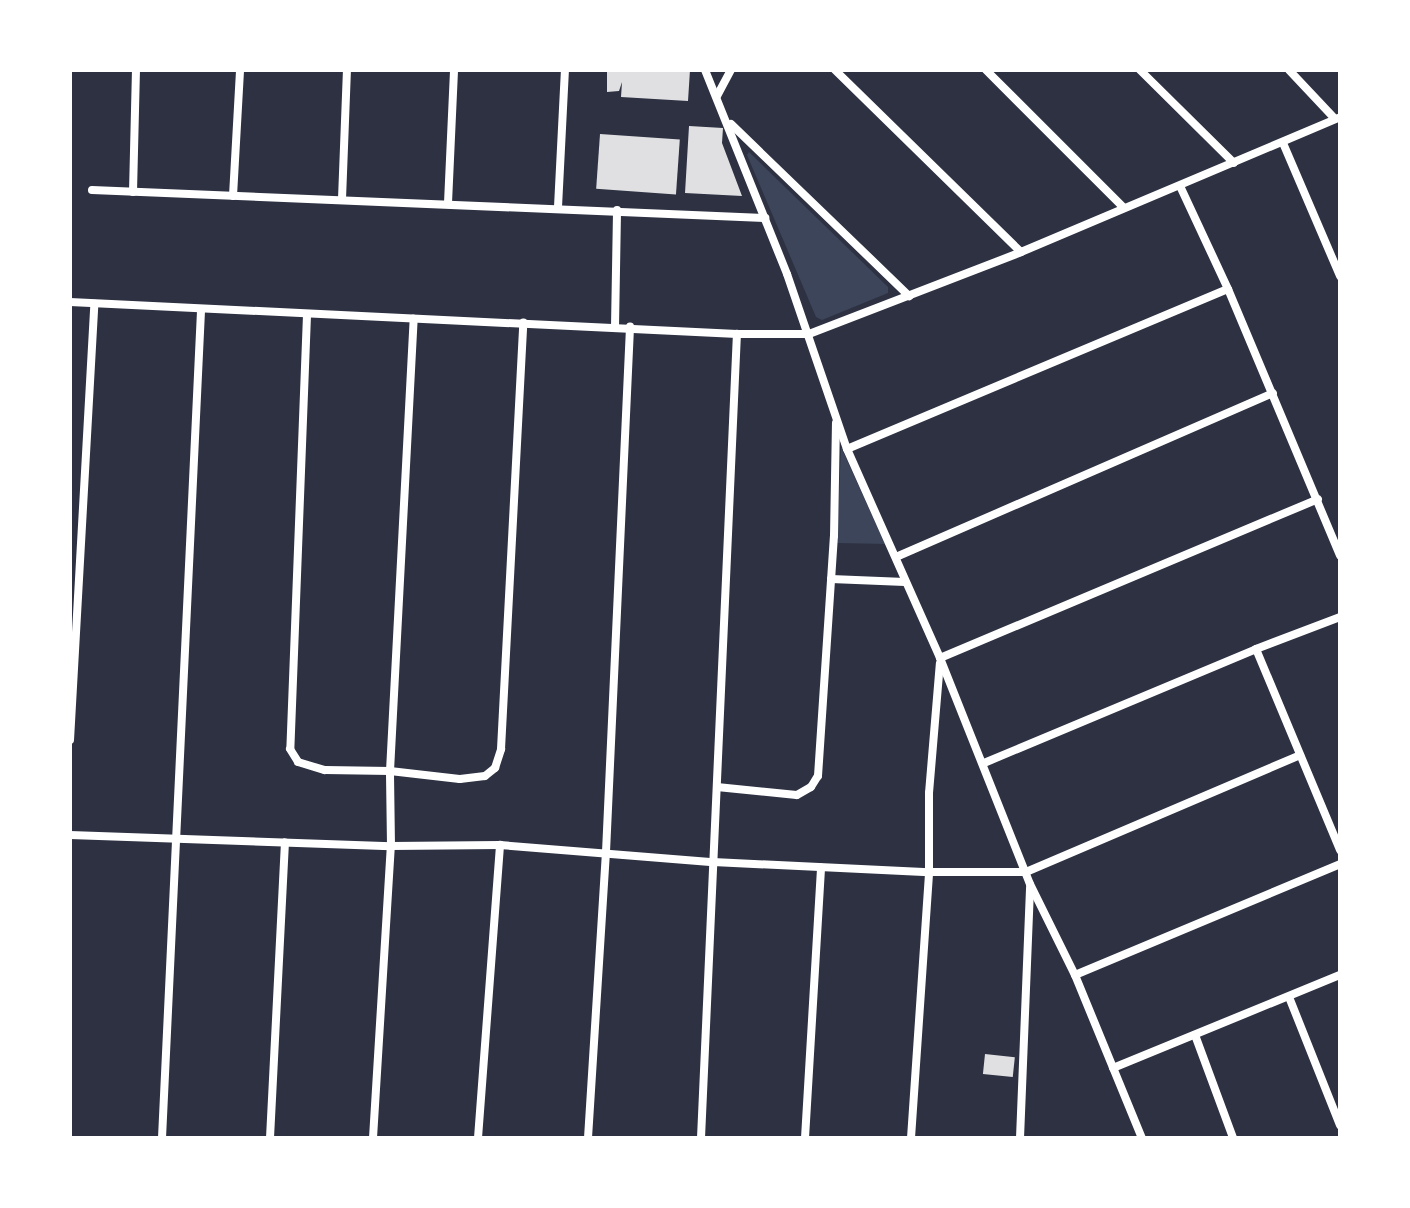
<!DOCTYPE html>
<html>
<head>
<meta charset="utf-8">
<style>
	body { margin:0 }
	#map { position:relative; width:1410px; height:1208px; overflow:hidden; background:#2d3142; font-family:Poppins,sans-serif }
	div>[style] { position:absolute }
	.green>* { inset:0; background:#3c4559 }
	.building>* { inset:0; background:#e0e0e3; transform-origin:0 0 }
	.minor>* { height:8px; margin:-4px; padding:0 4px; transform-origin:4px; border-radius:4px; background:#fff }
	span { translate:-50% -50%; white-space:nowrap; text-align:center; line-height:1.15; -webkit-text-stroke:8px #fff; paint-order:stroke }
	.frame { position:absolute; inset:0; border:72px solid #fff; pointer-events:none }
</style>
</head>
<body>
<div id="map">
	<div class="green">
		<div style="clip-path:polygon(749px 152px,888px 287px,888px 293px,822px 320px,816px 317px,747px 155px)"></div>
		<div style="clip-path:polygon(841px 447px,885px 544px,837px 543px)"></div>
	</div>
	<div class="building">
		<div style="clip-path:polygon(607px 70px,690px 70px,688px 101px,621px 97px,622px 82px,619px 91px,607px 92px)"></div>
		<div style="clip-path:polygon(689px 126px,723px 128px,722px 143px,742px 196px,685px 193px)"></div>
		<div style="left:600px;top:134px;width:80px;height:55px;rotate:4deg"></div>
		<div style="left:985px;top:1054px;width:30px;height:20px;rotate:6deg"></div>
	</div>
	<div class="minor">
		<div style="left:705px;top:70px;width:220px;rotate:68.1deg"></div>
		<div style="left:787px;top:274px;width:185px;rotate:71.1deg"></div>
		<div style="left:847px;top:449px;width:229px;rotate:66deg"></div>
		<div style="left:940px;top:658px;width:243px;rotate:68.3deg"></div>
		<div style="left:1030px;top:884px;width:102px;rotate:63.7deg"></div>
		<div style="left:1075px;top:975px;width:176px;rotate:67.7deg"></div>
		<div style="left:835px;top:70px;width:260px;rotate:44.4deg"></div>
		<div style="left:986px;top:70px;width:195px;rotate:45deg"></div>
		<div style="left:1140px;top:70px;width:132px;rotate:44.7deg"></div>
		<div style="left:1289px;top:70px;width:67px;rotate:46.8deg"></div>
		<div style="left:717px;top:96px;width:30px;rotate:-62deg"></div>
		<div style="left:731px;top:124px;width:248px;rotate:44deg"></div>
		<div style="left:1283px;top:143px;width:145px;rotate:66.8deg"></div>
		<div style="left:1180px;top:186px;width:114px;rotate:65deg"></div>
		<div style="left:1228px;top:289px;width:289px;rotate:67.2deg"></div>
		<div style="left:92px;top:190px;width:674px;rotate:2.38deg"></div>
		<div style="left:133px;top:192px;width:122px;rotate:-88.6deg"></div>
		<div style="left:233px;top:196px;width:126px;rotate:-86.8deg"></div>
		<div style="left:342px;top:199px;width:129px;rotate:-87.8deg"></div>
		<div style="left:448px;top:203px;width:133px;rotate:-87.4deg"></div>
		<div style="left:558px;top:207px;width:137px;rotate:-87.1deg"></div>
		<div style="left:70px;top:302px;width:668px;rotate:2.75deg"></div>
		<div style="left:737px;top:334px;width:72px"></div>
		<div style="left:809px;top:334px;width:227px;rotate:-21.1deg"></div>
		<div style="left:1021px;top:252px;width:346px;rotate:-22.9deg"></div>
		<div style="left:307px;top:315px;width:434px;rotate:92.2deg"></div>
		<div style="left:290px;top:749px;width:15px;rotate:58deg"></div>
		<div style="left:298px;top:762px;width:28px;rotate:17deg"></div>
		<div style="left:325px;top:770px;width:65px;rotate:0.9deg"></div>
		<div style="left:390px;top:771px;width:70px;rotate:6.5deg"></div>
		<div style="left:460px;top:779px;width:25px;rotate:-7deg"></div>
		<div style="left:485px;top:776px;width:13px;rotate:-39deg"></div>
		<div style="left:495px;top:768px;width:20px;rotate:-72deg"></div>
		<div style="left:501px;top:749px;width:427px;rotate:-87deg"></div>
		<div style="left:615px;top:327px;width:117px;rotate:-89deg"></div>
		<div style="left:847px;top:449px;width:413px;rotate:-22.8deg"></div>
		<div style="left:896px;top:557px;width:411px;rotate:-23.5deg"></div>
		<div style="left:831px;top:579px;width:74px;rotate:2.3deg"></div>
		<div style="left:1256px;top:649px;width:218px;rotate:67.3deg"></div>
		<div style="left:940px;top:658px;width:410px;rotate:-22.8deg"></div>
		<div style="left:70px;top:740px;width:437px;rotate:-86.8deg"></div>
		<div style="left:984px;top:763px;width:295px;rotate:-22.7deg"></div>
		<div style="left:1256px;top:649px;width:90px;rotate:-20.9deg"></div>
		<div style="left:717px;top:787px;width:80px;rotate:5.7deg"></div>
		<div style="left:797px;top:795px;width:16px;rotate:-30deg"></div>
		<div style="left:811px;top:787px;width:13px;rotate:-58deg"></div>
		<div style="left:818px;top:776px;width:241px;rotate:-86.2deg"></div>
		<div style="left:834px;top:536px;width:113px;rotate:-89deg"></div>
		<div style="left:70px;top:835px;width:321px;rotate:2deg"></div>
		<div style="left:391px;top:846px;width:109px;rotate:-0.5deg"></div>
		<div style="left:500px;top:845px;width:214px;rotate:4.6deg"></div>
		<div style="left:713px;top:862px;width:216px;rotate:2.7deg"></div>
		<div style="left:929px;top:872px;width:97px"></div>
		<div style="left:1026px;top:872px;width:298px;rotate:-23.1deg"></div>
		<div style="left:1075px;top:975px;width:287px;rotate:-22.7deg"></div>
		<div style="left:1289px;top:997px;width:138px;rotate:68.3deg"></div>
		<div style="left:1195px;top:1035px;width:110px;rotate:69.7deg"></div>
		<div style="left:1113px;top:1068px;width:245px;rotate:-22.3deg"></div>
		<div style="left:162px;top:1138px;width:828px;rotate:-87.3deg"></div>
		<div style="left:270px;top:1138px;width:296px;rotate:-87.1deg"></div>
		<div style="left:373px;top:1138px;width:293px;rotate:-86.5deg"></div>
		<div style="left:391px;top:846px;width:75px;rotate:-90.8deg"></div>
		<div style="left:390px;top:771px;width:453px;rotate:-87deg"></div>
		<div style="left:478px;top:1138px;width:294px;rotate:-85.7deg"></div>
		<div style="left:588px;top:1138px;width:287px;rotate:-86.4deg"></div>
		<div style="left:606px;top:852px;width:526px;rotate:-87.38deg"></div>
		<div style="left:701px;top:1138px;width:805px;rotate:-87.44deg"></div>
		<div style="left:805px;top:1138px;width:271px;rotate:-86.6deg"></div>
		<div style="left:911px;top:1138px;width:267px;rotate:-86.1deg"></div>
		<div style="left:929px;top:872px;width:79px;rotate:-90deg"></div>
		<div style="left:929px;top:793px;width:130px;rotate:-85.2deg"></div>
		<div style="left:1020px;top:1138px;width:251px;rotate:-87.7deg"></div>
	</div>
	<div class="frame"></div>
</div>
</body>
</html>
